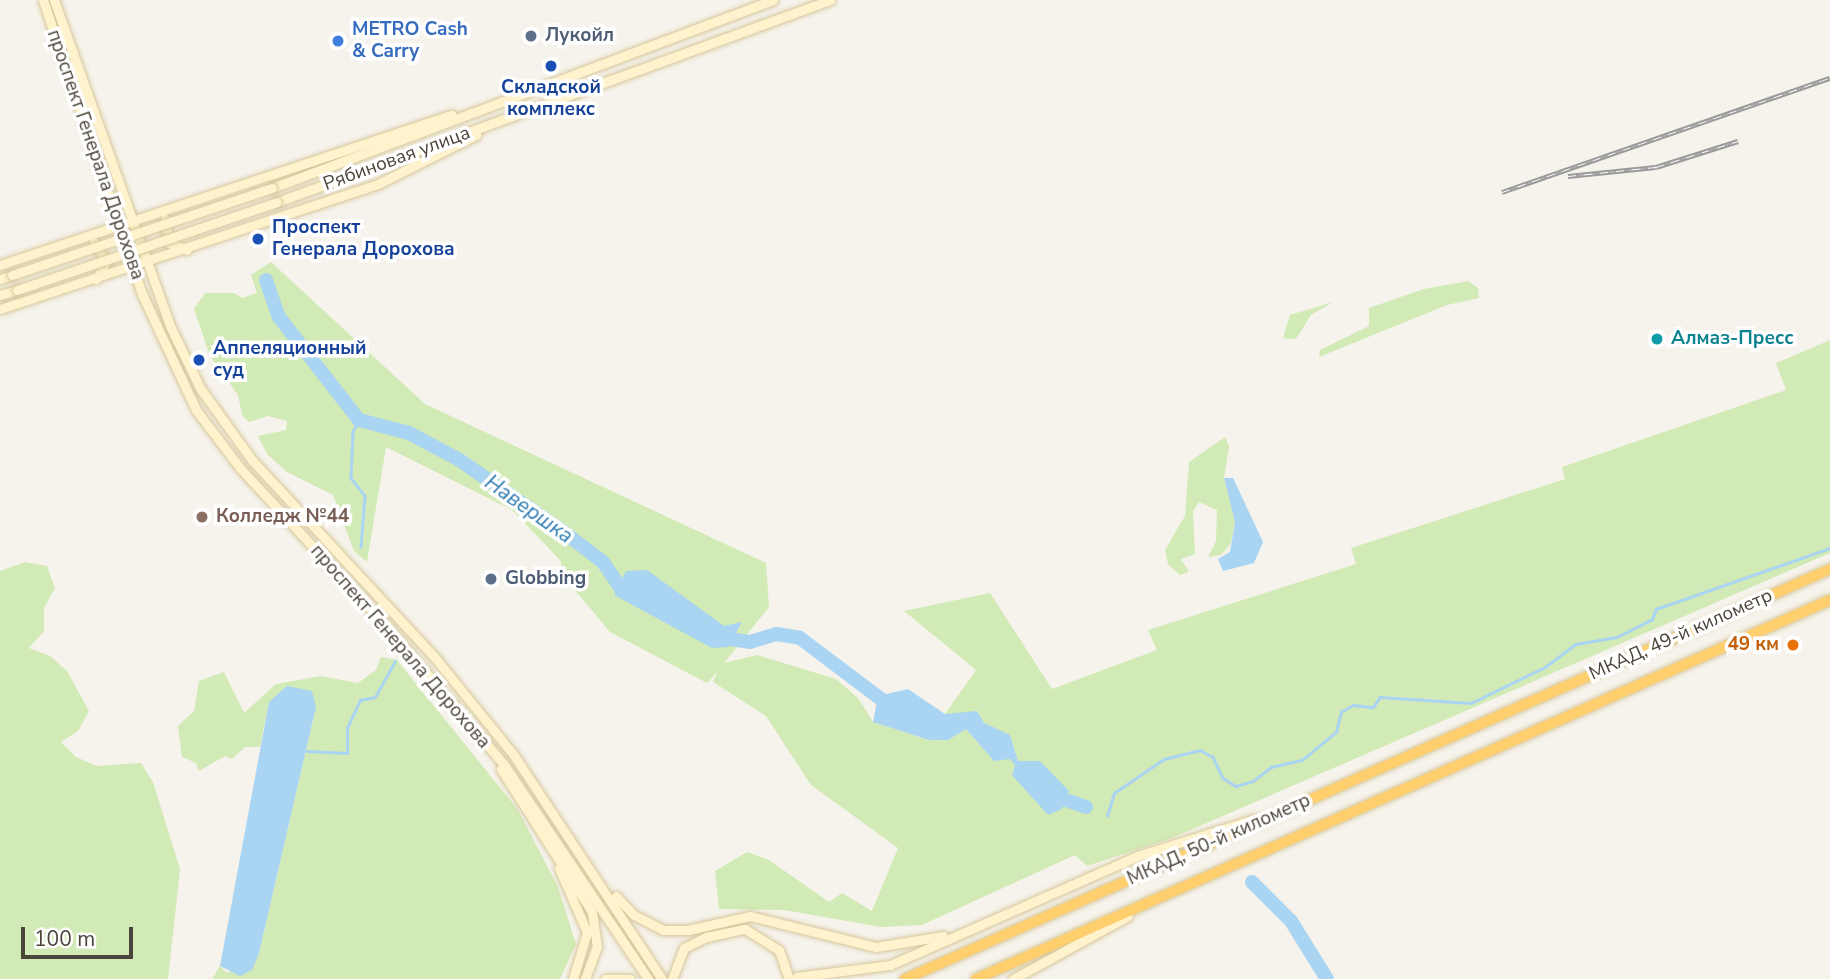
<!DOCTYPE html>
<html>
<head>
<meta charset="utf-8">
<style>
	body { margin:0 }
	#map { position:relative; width:1830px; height:979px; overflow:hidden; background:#f6f3ec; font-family:"Nunito Sans",sans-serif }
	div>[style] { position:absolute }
	.green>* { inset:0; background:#d2eab5 }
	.water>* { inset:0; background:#a9d4f2 }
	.stream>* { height:2.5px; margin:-1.25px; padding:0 1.25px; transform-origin:1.25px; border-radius:1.25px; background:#a9d4f2 }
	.river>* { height:14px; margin:-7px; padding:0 7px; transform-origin:7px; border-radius:7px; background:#a9d4f2 }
	.roads { filter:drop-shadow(0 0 2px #d6c79b) drop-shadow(0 0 2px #d6c79b) }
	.secondary>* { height:9px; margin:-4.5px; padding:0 4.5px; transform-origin:4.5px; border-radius:4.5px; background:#fff3cd }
	.highway>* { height:10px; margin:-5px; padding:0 5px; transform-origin:5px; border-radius:5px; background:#ffcf6e }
	.rail>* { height:5px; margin-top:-2.5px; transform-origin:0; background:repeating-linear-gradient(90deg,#fff 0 8px,#9a9a9a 0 16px); box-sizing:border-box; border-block:2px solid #9a9a9a }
	.bridges { filter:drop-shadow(0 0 2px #d6c79b) drop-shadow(0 0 2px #d6c79b) }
	.secondary-bridge>* { height:9px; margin:-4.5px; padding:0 4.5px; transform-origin:4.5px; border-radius:4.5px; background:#fff3cd }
	.dots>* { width:19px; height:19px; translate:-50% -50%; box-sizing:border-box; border:4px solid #fff; border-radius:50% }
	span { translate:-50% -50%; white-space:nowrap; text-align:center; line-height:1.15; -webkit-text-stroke:7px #fff; paint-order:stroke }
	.shop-label { font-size:19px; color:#366cbe; font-weight:700 }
	.left { translate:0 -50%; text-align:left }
	.service-label { font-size:19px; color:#4e5e75; font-weight:700 }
	.transit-label { font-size:19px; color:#164399; font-weight:700 }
	.street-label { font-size:19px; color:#4b4439 }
	.culture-label { font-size:19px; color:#0d838f; font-weight:700 }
	.education-label { font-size:19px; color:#785e54; font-weight:700 }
	.food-label { font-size:19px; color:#c56008; font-weight:700 }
	.right { translate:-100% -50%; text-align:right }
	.water-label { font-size:21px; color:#2e7ab2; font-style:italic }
	.scale { position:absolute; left:21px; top:927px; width:112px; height:32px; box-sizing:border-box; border:4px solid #4b4439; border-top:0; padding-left:9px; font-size:21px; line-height:24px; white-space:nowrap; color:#4b4439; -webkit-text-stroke:5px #fff; paint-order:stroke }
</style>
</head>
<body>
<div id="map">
	<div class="green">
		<div style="clip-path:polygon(271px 262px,425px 404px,766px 563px,769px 607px,724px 663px,757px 655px,836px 679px,858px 698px,873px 722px,929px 740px,947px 740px,966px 729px,994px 761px,1009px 758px,1015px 765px,1013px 775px,1018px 761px,1010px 735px,945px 714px,976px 670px,904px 611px,990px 593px,1052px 689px,1157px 650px,1148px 630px,1356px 564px,1351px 548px,1565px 479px,1562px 467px,1786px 390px,1776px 363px,1830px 340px,1830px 553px,1172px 838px,1087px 866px,1075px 855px,922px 925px,881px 927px,784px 910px,719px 909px,715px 871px,747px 852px,769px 860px,829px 902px,842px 893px,872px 911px,898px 848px,811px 785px,766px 716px,713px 682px,717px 672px,707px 683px,610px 632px,562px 575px,561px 561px,512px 510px,386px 447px,367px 562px,354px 551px,333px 495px,287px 472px,267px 454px,258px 436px,286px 430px,287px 421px,268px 416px,249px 422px,242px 415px,238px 395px,210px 356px,194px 309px,205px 293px,234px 293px,242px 298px,257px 293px,251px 275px)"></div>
		<div style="clip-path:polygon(1468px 281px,1478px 288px,1479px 298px,1447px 305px,1319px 357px,1320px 350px,1369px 326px,1369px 308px,1424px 289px)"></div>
		<div style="clip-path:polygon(1333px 302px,1311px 315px,1296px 339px,1283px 338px,1290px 315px)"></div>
		<div style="clip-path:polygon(1225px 437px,1229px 447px,1224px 478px,1235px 522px,1231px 543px,1221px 555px,1208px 557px,1216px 541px,1217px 510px,1199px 502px,1193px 511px,1195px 554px,1181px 559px,1189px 572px,1180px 575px,1168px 564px,1165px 550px,1185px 516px,1189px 462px)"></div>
		<div style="clip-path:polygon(25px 562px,47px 566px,55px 588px,44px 608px,44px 631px,29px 648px,50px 656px,67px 671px,89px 711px,78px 731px,61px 742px,76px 757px,97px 766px,141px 763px,153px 782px,180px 869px,168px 979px,0 979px,0 571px)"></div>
		<div style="clip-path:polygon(381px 657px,397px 660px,518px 810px,558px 887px,576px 944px,560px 979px,212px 979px,220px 966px,227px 973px,259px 953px,316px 707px,269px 702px,260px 747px,245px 747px,232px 759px,225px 756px,199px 771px,196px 763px,182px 757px,178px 726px,194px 711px,199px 681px,224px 672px,244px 713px,276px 684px,321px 676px,358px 683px,376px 670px)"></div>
	</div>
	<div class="water">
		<div style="clip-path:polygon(1224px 478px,1233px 478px,1263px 542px,1254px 563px,1223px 571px,1218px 559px,1230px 552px,1235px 522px)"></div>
		<div style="clip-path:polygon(647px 570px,724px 626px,742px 622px,728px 647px,712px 648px,614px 595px,626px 571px)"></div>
		<div style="clip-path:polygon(287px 686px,312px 691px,316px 707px,259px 953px,252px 970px,240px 976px,220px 966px,269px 702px)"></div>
		<div style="clip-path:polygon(908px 689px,945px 714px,977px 711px,984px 723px,1010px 735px,1018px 761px,1040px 761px,1069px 791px,1062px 809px,1048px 815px,1012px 775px,1015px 765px,1010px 759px,994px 761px,966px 729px,948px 740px,929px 740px,873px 722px,878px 696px)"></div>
	</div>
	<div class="stream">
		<div style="left:359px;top:420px;width:13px;rotate:117deg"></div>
		<div style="left:353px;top:432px;width:46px;rotate:92.5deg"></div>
		<div style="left:351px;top:478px;width:23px;rotate:52deg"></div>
		<div style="left:365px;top:496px;width:51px;rotate:94.5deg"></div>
		<div style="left:307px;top:751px;width:40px;rotate:2.9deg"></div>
		<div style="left:347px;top:753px;width:25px;rotate:-90deg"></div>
		<div style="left:347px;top:728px;width:31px;rotate:-65deg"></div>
		<div style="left:360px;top:700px;width:15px;rotate:-11deg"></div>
		<div style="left:375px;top:697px;width:41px;rotate:-60.9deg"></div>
		<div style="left:1107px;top:816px;width:24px;rotate:-73deg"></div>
		<div style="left:1114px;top:793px;width:60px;rotate:-34.2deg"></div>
		<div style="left:1164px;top:759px;width:37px;rotate:-14deg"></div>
		<div style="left:1200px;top:750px;width:15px;rotate:28deg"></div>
		<div style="left:1213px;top:757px;width:23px;rotate:65deg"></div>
		<div style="left:1223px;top:778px;width:15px;rotate:32deg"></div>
		<div style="left:1236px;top:786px;width:18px;rotate:-16deg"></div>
		<div style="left:1253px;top:781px;width:23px;rotate:-38deg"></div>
		<div style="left:1271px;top:767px;width:32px;rotate:-13deg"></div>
		<div style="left:1302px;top:760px;width:44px;rotate:-39.5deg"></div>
		<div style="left:1336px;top:732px;width:21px;rotate:-76deg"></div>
		<div style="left:1341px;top:712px;width:14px;rotate:-30deg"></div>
		<div style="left:1353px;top:705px;width:20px;rotate:6deg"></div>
		<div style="left:1373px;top:707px;width:12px;rotate:-55deg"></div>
		<div style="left:1380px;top:697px;width:91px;rotate:3.8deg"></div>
		<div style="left:1471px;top:703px;width:82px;rotate:-25.9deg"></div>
		<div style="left:1545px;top:667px;width:39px;rotate:-37deg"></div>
		<div style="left:1576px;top:644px;width:42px;rotate:-9.7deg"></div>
		<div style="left:1617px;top:637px;width:39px;rotate:-27deg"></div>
		<div style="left:1652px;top:619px;width:11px;rotate:-68deg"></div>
		<div style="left:1656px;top:609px;width:184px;rotate:-19.3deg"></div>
	</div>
	<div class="river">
		<div style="left:266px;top:280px;width:39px;rotate:71deg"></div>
		<div style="left:279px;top:317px;width:130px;rotate:52.2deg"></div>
		<div style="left:359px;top:420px;width:52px;rotate:14.6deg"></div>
		<div style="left:409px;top:433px;width:55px;rotate:28deg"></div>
		<div style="left:458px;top:459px;width:125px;rotate:34.6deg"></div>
		<div style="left:561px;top:530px;width:53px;rotate:37.3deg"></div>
		<div style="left:603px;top:562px;width:30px;rotate:56deg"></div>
		<div style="left:620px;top:587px;width:14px;rotate:21deg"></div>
		<div style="left:715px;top:637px;width:35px;rotate:8deg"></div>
		<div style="left:750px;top:642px;width:27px;rotate:-17deg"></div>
		<div style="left:776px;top:634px;width:24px;rotate:9deg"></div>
		<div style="left:800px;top:638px;width:116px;rotate:37deg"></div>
		<div style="left:1048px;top:794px;width:40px;rotate:18.9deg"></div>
		<div style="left:1252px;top:882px;width:55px;rotate:45deg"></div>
		<div style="left:1291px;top:921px;width:68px;rotate:58.2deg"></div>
	</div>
	<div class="roads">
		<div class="secondary">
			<div style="left:43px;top:0;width:310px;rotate:71.4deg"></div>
			<div style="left:142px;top:294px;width:128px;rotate:65deg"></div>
			<div style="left:196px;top:410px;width:73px;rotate:52.8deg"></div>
			<div style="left:240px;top:468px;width:222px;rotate:47.2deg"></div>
			<div style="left:391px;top:631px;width:177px;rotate:49.8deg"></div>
			<div style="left:505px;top:766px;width:257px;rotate:56.1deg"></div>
			<div style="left:54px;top:0;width:348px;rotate:70.4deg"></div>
			<div style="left:171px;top:328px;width:67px;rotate:64.2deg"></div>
			<div style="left:200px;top:388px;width:89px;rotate:54.2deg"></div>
			<div style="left:252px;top:460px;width:271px;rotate:47.2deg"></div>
			<div style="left:436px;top:659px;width:122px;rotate:51deg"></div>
			<div style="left:513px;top:754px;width:270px;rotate:56.5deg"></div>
			<div style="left:272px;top:188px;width:535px;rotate:-20.57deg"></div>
			<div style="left:277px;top:202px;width:589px;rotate:-20.07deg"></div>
			<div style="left:165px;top:219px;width:24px;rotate:81deg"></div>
			<div style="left:169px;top:243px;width:19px;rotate:21deg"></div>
			<div style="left:94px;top:242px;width:23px;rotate:59deg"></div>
			<div style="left:106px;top:262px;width:20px;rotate:120deg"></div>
			<div style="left:0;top:265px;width:476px;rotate:-18.4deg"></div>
			<div style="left:0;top:279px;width:13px;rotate:-18deg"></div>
			<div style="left:0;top:295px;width:18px;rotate:-16deg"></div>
			<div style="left:0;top:309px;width:398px;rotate:-18.3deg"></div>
			<div style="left:378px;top:184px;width:110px;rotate:-26.6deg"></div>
			<div style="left:501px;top:769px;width:169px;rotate:57.5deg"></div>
			<div style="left:592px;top:912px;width:34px;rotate:82deg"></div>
			<div style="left:597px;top:946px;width:35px;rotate:110deg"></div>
			<div style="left:559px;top:868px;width:70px;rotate:66.4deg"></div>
			<div style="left:587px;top:932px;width:49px;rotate:106.6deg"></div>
			<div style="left:616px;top:896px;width:26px;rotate:47deg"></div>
			<div style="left:634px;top:915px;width:33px;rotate:27deg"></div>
			<div style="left:663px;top:930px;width:25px"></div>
			<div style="left:688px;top:930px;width:64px;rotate:-12.7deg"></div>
			<div style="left:750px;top:916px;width:130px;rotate:13.8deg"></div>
			<div style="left:876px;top:947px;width:68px;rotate:-9.3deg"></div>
			<div style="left:797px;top:977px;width:94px;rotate:-7.4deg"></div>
			<div style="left:890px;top:965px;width:270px;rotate:-23.8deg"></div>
			<div style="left:1137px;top:856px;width:124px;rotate:-17.4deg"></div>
			<div style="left:605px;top:979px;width:25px"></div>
			<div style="left:672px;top:979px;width:33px;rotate:-69deg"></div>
			<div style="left:684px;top:948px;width:25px;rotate:-27deg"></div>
			<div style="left:706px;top:937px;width:40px;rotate:-12deg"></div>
			<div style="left:745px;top:929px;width:40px;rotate:32deg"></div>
			<div style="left:779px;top:950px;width:31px;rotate:71deg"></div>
			<div style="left:1013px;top:979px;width:131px;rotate:-28.7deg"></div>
		</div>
		<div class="highway">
			<div style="left:905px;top:979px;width:1012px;rotate:-23.9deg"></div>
			<div style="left:976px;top:979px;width:934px;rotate:-23.93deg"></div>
		</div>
	</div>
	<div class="rail">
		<div style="left:1568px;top:176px;width:88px;rotate:-5.8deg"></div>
		<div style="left:1656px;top:167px;width:86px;rotate:-17.6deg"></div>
		<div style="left:1502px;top:192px;width:347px;rotate:-19.2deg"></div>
	</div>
	<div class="bridges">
		<div class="secondary-bridge">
			<div style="left:12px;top:275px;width:274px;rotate:-18.5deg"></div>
			<div style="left:17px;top:290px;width:274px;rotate:-18.7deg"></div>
		</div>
	</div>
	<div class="dots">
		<div style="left:531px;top:36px;background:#5c6f8a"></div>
		<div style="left:338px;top:41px;background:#3f7fe0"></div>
		<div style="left:551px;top:66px;background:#1a4fb4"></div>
		<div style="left:258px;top:239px;background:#1a4fb4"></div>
		<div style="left:1657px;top:339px;background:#0f9aa8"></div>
		<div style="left:199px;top:360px;background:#1a4fb4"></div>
		<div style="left:202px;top:517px;background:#8d6e63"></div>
		<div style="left:491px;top:579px;background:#5c6f8a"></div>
		<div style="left:1793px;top:645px;background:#e8710a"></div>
	</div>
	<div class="shop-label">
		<span class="left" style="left:352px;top:41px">METRO Cash<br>&amp; Carry</span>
	</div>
	<div class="service-label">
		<span class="left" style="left:545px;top:36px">Лукойл</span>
		<span class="left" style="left:505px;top:579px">Globbing</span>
	</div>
	<div class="transit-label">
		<span style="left:551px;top:99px">Складской<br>комплекс</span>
		<span class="left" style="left:272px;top:239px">Проспект<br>Генерала Дорохова</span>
		<span class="left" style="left:213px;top:360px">Аппеляционный<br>суд</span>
	</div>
	<div class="street-label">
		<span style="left:95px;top:155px;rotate:71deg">проспект Генерала Дорохова</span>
		<span style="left:397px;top:159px;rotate:-20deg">Рябиновая улица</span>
		<span style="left:1681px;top:635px;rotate:-24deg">МКАД, 49-й километр</span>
		<span style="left:400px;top:647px;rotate:49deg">проспект Генерала Дорохова</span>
		<span style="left:1219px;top:840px;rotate:-24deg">МКАД, 50-й километр</span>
	</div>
	<div class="culture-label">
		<span class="left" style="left:1671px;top:339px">Алмаз-Пресс</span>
	</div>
	<div class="education-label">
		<span class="left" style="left:216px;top:517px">Колледж №44</span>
	</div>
	<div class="food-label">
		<span class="right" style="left:1779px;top:645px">49 км</span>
	</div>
	<div class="water-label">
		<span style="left:529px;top:509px;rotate:35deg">Навершка</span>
	</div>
	<div class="scale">100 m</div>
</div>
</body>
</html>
